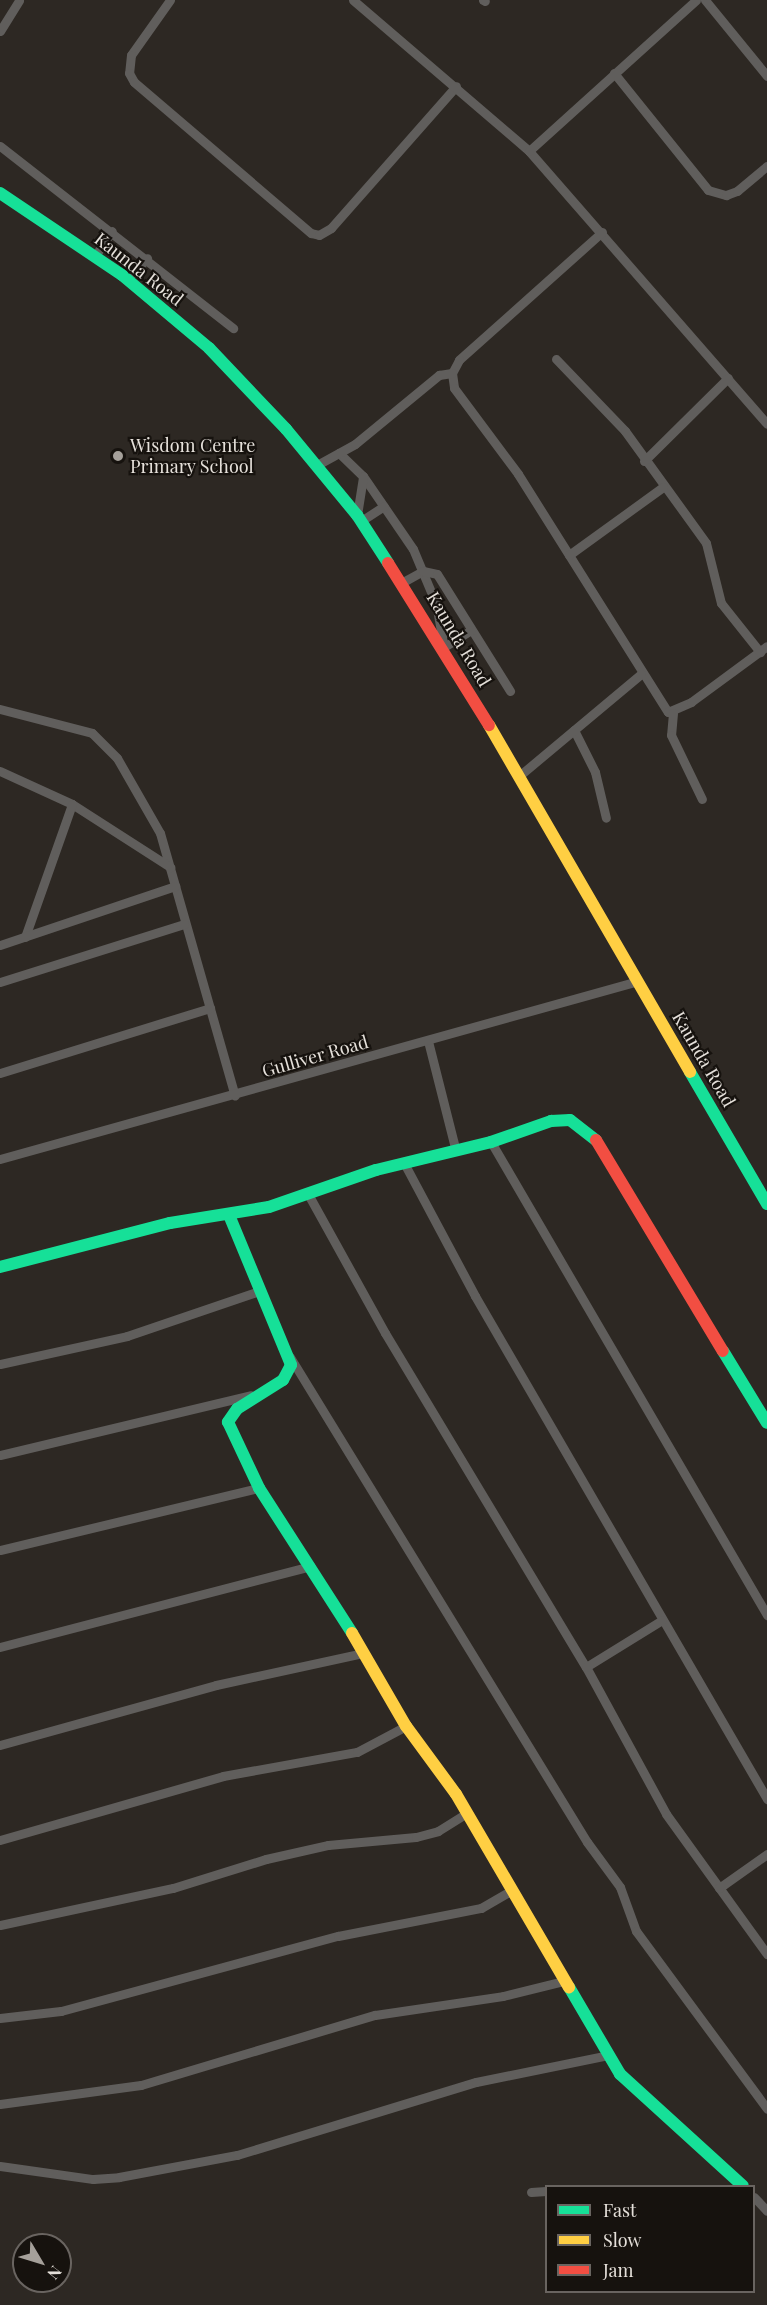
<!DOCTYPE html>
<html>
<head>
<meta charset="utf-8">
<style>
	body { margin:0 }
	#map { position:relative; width:767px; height:2305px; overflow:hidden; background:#2d2823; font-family:"Playfair Display",serif }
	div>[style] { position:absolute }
	.street>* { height:9px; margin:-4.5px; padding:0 4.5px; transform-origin:4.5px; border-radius:4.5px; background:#605e5c }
	.fast>* { height:12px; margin:-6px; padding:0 6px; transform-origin:6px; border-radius:6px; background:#16e098 }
	.slow>* { height:12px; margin:-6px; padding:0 6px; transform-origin:6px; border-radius:6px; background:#ffcf43 }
	.jam>* { height:12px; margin:-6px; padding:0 6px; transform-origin:6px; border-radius:6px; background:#f24e42 }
	.dots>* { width:16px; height:16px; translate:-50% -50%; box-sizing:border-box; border:3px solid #16120e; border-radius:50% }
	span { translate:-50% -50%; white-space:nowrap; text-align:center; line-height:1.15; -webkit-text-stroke:4.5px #16120e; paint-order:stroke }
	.street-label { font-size:18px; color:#e5e0da }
	.poi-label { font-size:18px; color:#e5e0da }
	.left { translate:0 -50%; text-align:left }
	.legend { position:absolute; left:545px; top:2185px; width:210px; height:108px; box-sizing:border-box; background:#16120e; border:2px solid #696460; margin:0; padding:8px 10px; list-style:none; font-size:18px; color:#e5e0da }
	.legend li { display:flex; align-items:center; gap:12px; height:30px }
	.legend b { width:30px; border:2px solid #696460 }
	.north { position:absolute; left:12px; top:2233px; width:60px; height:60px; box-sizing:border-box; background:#16120e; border:2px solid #696460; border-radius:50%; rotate:128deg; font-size:16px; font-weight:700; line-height:24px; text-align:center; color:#e5e0da }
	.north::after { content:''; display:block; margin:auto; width:21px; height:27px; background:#a5a09a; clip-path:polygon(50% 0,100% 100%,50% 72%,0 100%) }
</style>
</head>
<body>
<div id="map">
	<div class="street">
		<div style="left:170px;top:0;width:67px;rotate:125.3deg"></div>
		<div style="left:131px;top:55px;width:18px;rotate:96deg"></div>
		<div style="left:129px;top:73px;width:10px;rotate:61deg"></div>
		<div style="left:134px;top:82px;width:233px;rotate:40.5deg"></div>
		<div style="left:311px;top:233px;width:8px;rotate:14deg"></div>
		<div style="left:319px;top:235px;width:14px;rotate:-30deg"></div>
		<div style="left:331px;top:228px;width:189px;rotate:-48.6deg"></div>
		<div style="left:353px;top:0;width:232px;rotate:40.6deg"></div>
		<div style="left:529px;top:151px;width:362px;rotate:48.9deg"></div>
		<div style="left:483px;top:0;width:2px;rotate:27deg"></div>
		<div style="left:705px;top:0;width:98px;rotate:50.8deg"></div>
		<div style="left:0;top:31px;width:36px;rotate:-58deg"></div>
		<div style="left:614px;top:73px;width:150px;rotate:51.2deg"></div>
		<div style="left:708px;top:190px;width:19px;rotate:16deg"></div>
		<div style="left:726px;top:195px;width:12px;rotate:-20deg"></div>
		<div style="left:737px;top:191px;width:39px;rotate:-40deg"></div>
		<div style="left:0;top:146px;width:296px;rotate:38deg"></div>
		<div style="left:529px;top:151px;width:225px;rotate:-42.1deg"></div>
		<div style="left:602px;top:232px;width:192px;rotate:138.2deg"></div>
		<div style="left:459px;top:360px;width:15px;rotate:118deg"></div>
		<div style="left:452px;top:373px;width:15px;rotate:82deg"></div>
		<div style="left:454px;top:388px;width:107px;rotate:53.3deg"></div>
		<div style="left:518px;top:474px;width:281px;rotate:57.8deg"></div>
		<div style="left:668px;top:712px;width:25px;rotate:-23deg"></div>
		<div style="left:691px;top:702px;width:94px;rotate:-36.4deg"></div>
		<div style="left:95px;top:256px;width:30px;rotate:-56deg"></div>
		<div style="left:127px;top:279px;width:29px;rotate:-46deg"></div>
		<div style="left:556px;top:359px;width:100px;rotate:46.2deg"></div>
		<div style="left:625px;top:431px;width:138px;rotate:54.1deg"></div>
		<div style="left:706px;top:543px;width:62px;rotate:76deg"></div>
		<div style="left:721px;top:603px;width:63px;rotate:51.5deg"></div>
		<div style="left:339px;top:453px;width:33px;rotate:44deg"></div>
		<div style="left:363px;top:476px;width:88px;rotate:55.6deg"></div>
		<div style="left:413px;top:549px;width:60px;rotate:67.3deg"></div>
		<div style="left:436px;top:604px;width:44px;rotate:79.5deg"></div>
		<div style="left:644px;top:461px;width:118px;rotate:-44.7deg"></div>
		<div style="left:317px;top:465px;width:43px;rotate:-28.9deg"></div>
		<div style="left:355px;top:444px;width:109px;rotate:-39.4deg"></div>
		<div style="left:439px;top:375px;width:13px;rotate:-9deg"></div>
		<div style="left:357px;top:515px;width:39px;rotate:-81deg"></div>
		<div style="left:361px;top:521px;width:27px;rotate:-33deg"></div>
		<div style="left:569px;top:555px;width:116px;rotate:-35.9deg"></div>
		<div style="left:403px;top:582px;width:23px;rotate:-29deg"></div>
		<div style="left:423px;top:571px;width:14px;rotate:12deg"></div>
		<div style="left:437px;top:574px;width:138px;rotate:58deg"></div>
		<div style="left:444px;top:647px;width:32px;rotate:-32deg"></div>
		<div style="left:0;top:709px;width:95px;rotate:14.6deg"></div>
		<div style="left:92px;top:733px;width:35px;rotate:45deg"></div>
		<div style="left:117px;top:758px;width:86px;rotate:60.2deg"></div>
		<div style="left:160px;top:833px;width:273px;rotate:74.1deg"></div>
		<div style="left:673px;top:713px;width:22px;rotate:95deg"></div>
		<div style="left:671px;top:735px;width:71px;rotate:64.2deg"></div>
		<div style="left:574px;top:730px;width:47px;rotate:63.4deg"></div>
		<div style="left:595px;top:772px;width:47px;rotate:76.6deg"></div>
		<div style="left:0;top:771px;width:79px;rotate:24.6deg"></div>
		<div style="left:72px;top:804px;width:117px;rotate:32.7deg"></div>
		<div style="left:519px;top:776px;width:159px;rotate:-39.9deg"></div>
		<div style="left:25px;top:937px;width:141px;rotate:-70.5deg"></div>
		<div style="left:0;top:945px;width:185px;rotate:-18.6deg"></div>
		<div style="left:0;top:982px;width:193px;rotate:-17.5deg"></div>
		<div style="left:428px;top:1041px;width:110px;rotate:75.8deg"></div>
		<div style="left:0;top:1073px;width:220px;rotate:-17.2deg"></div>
		<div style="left:491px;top:1142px;width:548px;rotate:59.74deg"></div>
		<div style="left:0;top:1159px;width:662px;rotate:-15.59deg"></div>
		<div style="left:404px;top:1163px;width:151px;rotate:61.9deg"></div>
		<div style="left:475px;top:1296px;width:582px;rotate:59.86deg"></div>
		<div style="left:308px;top:1194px;width:159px;rotate:61deg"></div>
		<div style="left:385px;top:1333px;width:390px;rotate:59deg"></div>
		<div style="left:586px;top:1667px;width:167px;rotate:61.4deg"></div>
		<div style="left:666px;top:1814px;width:173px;rotate:54.2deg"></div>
		<div style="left:290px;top:1357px;width:569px;rotate:58.52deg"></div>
		<div style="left:587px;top:1842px;width:56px;rotate:53.7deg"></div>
		<div style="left:620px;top:1887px;width:47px;rotate:70deg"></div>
		<div style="left:636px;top:1931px;width:221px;rotate:53.6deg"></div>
		<div style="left:0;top:1364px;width:130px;rotate:-12.4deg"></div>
		<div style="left:127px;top:1336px;width:139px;rotate:-18.8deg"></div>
		<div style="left:0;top:1455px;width:258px;rotate:-13.4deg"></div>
		<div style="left:0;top:1550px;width:266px;rotate:-13.5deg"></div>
		<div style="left:0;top:1647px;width:321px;rotate:-14.6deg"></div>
		<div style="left:586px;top:1667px;width:89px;rotate:-31.7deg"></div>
		<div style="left:0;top:1745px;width:224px;rotate:-15.5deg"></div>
		<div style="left:216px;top:1685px;width:150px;rotate:-12.3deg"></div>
		<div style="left:0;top:1840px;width:232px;rotate:-16deg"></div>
		<div style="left:223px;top:1776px;width:136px;rotate:-10.2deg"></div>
		<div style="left:357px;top:1752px;width:55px;rotate:-28deg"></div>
		<div style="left:719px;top:1888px;width:59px;rotate:-35.3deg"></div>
		<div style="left:0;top:1925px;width:177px;rotate:-12.1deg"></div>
		<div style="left:173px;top:1888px;width:97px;rotate:-17.3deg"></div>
		<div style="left:266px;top:1859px;width:64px;rotate:-12.7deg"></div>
		<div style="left:328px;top:1845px;width:88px;rotate:-5.2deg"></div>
		<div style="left:416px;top:1837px;width:23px;rotate:-15deg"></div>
		<div style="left:438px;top:1831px;width:34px;rotate:-32deg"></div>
		<div style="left:0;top:2018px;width:61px;rotate:-6.5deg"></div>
		<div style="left:61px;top:2011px;width:287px;rotate:-15.2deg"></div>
		<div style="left:338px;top:1936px;width:146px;rotate:-11.1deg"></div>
		<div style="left:481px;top:1908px;width:34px;rotate:-30deg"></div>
		<div style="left:0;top:2104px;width:142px;rotate:-7.7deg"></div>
		<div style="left:141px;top:2085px;width:244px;rotate:-16.7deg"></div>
		<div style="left:375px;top:2015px;width:129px;rotate:-8.4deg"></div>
		<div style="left:503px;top:1996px;width:63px;rotate:-13.8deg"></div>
		<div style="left:0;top:2166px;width:94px;rotate:8deg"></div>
		<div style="left:93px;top:2179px;width:26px;rotate:-4deg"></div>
		<div style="left:119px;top:2177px;width:120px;rotate:-10.6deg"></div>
		<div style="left:237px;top:2155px;width:250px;rotate:-17deg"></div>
		<div style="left:476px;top:2082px;width:136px;rotate:-11.5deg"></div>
		<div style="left:531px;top:2192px;width:15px;rotate:-4deg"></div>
		<div style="left:754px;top:2197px;width:19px;rotate:47deg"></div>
	</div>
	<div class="fast">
		<div style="left:0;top:193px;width:147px;rotate:33.9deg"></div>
		<div style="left:122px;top:275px;width:114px;rotate:40deg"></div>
		<div style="left:209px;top:348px;width:112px;rotate:46.5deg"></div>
		<div style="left:286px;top:429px;width:112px;rotate:50.5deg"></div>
		<div style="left:357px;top:515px;width:57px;rotate:57.1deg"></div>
		<div style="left:690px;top:1072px;width:153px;rotate:59.7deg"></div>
		<div style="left:229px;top:1215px;width:162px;rotate:67.5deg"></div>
		<div style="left:291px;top:1365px;width:17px;rotate:118deg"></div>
		<div style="left:283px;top:1380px;width:54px;rotate:147.8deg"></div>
		<div style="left:237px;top:1409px;width:16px;rotate:125deg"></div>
		<div style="left:228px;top:1422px;width:73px;rotate:64.8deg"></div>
		<div style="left:259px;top:1488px;width:172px;rotate:57.3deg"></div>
		<div style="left:0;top:1267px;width:176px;rotate:-14.5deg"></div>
		<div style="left:170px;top:1223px;width:100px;rotate:-9.2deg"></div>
		<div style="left:269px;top:1207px;width:113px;rotate:-19.1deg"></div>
		<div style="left:376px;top:1170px;width:118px;rotate:-13.7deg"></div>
		<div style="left:491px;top:1142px;width:64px;rotate:-19.3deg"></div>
		<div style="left:551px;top:1121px;width:19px;rotate:-3deg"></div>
		<div style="left:570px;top:1120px;width:33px;rotate:38deg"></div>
		<div style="left:723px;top:1351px;width:84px;rotate:58.6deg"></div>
		<div style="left:569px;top:1987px;width:101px;rotate:59.6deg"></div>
		<div style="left:620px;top:2074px;width:166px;rotate:42.3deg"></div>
	</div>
	<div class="slow">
		<div style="left:489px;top:725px;width:401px;rotate:59.9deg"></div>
		<div style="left:352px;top:1633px;width:108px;rotate:59.9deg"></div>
		<div style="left:406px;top:1726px;width:84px;rotate:53.7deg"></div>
		<div style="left:456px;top:1794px;width:224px;rotate:59.7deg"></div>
	</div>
	<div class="jam">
		<div style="left:388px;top:563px;width:191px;rotate:58.1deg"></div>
		<div style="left:596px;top:1140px;width:246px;rotate:59deg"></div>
	</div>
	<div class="dots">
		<div style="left:118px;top:456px;background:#a5a09a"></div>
	</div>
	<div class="street-label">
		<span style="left:139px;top:269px;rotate:38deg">Kaunda Road</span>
		<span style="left:459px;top:639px;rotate:59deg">Kaunda Road</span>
		<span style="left:315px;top:1056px;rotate:-16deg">Gulliver Road</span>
		<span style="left:704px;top:1059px;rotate:60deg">Kaunda Road</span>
	</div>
	<div class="poi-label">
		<span class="left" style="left:130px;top:456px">Wisdom Centre<br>Primary School</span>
	</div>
	<ul class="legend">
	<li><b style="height:8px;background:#16e098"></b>Fast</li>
	<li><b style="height:8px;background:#ffcf43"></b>Slow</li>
	<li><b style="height:8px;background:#f24e42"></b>Jam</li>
	</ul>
	<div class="north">N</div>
</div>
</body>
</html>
